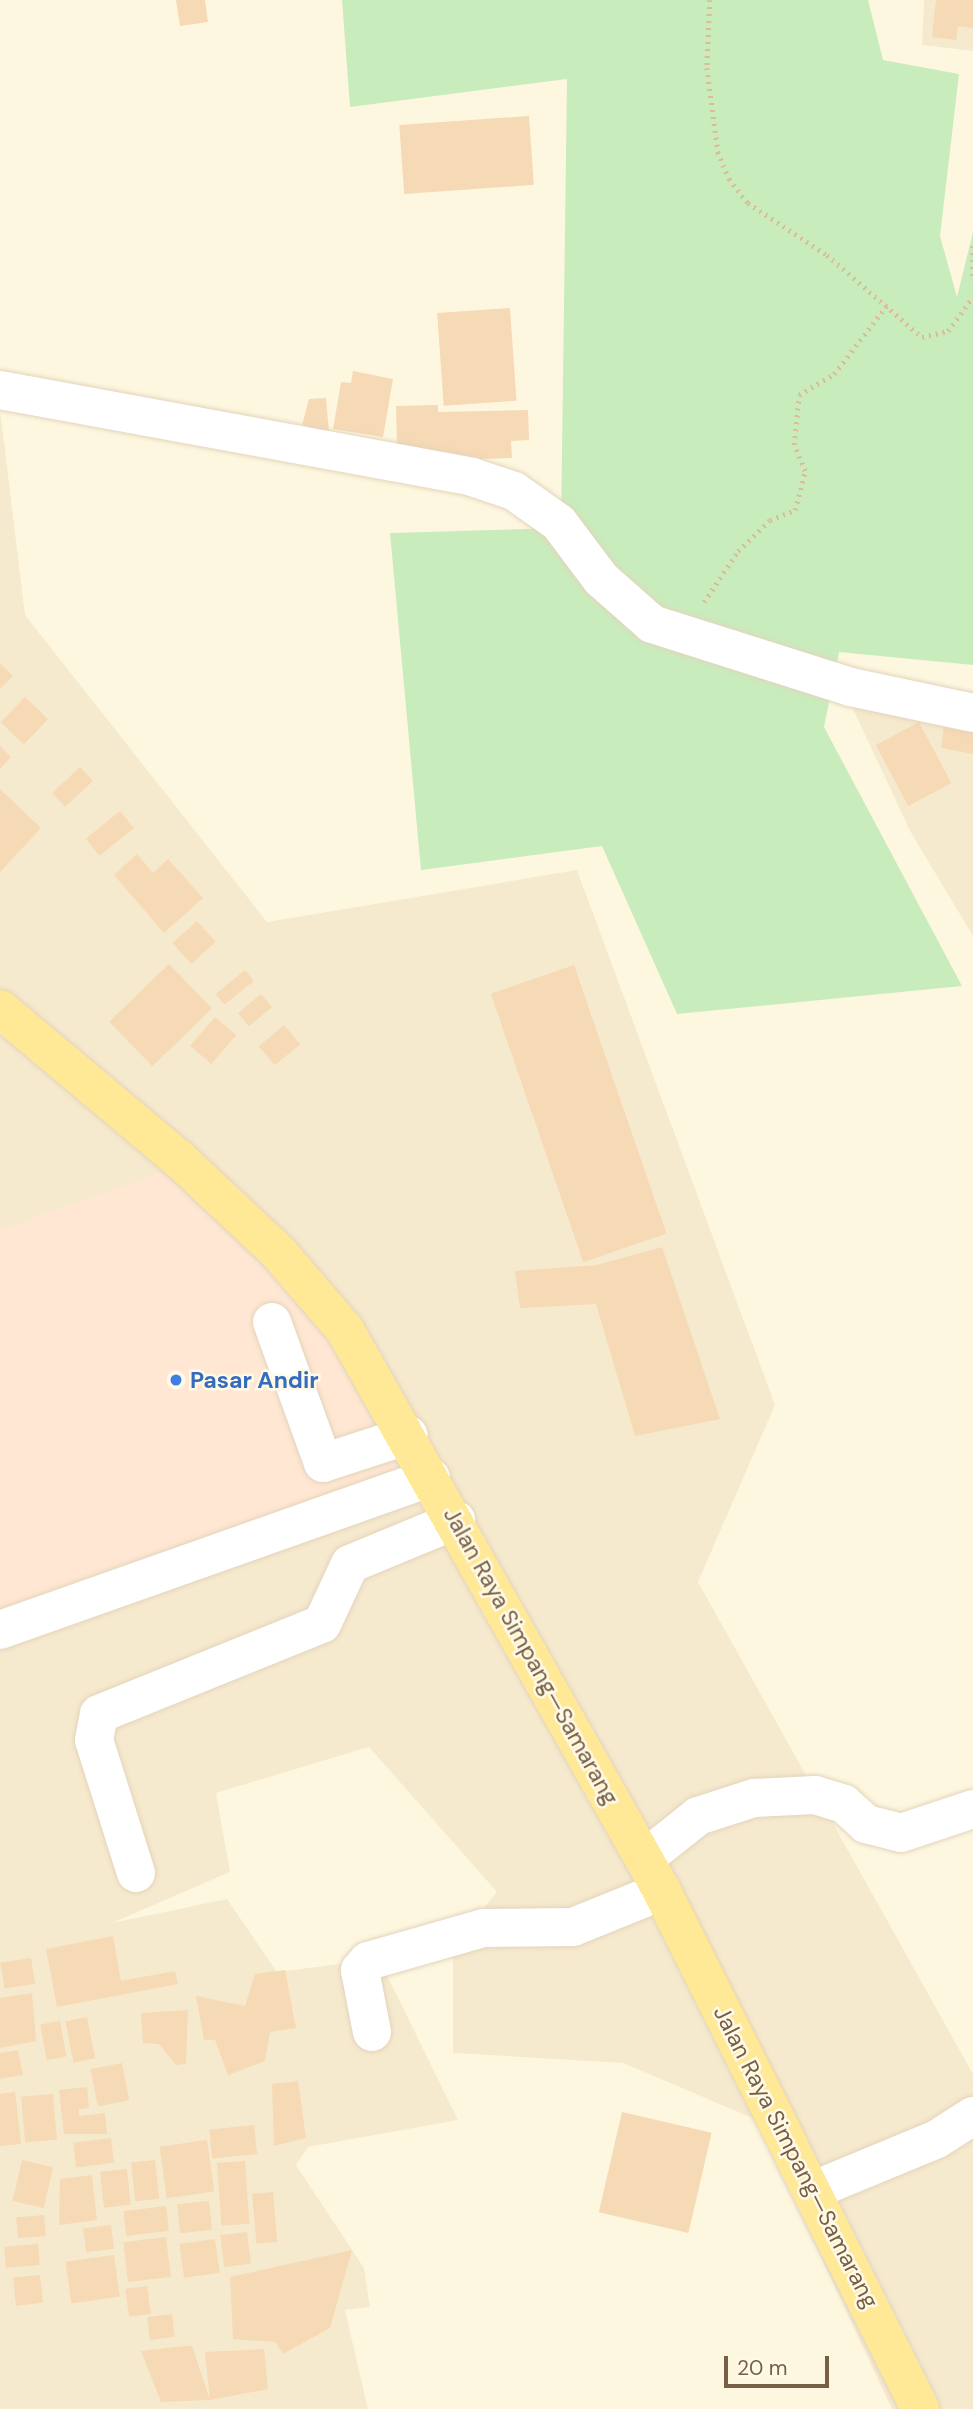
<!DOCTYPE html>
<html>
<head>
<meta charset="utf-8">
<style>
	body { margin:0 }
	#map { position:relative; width:973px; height:2409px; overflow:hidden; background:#fef7e0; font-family:"DM Sans",sans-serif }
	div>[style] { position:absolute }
	.residential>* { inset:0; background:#f6eace }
	.commercial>* { inset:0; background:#ffe7d3 }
	.green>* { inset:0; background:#c9ecbd }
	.building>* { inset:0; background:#f6d9b5; transform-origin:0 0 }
	.path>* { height:4.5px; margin-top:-2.25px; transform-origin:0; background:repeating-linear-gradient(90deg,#dabc99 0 2px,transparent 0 7px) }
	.roads { filter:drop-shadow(0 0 2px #e3d4bb) drop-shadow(0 0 2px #e3d4bb) }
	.minor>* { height:38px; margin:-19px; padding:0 19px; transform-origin:19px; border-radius:19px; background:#fff }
	.major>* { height:38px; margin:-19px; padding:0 19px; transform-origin:19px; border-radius:19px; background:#ffe896 }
	.dots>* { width:19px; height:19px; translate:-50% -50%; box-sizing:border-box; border:4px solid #fffae8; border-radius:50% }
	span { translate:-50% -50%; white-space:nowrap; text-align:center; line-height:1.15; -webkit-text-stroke:5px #fffae8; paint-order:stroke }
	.shop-label { font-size:23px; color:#366cbe; font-weight:700 }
	.left { translate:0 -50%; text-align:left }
	.street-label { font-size:23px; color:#765f45 }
	.scale { position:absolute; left:724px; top:2356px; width:105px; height:32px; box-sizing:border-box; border:4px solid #765f45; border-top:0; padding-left:9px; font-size:21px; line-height:24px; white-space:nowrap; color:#765f45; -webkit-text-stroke:5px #fffae8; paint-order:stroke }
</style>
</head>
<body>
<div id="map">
	<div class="residential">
		<div style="clip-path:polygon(924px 0,973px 0,973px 51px,922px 45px)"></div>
		<div style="clip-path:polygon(0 409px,25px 615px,267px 922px,577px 870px,775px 1405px,698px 1582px,973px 2074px,973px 2409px,892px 2409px,757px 2120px,623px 2063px,453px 2053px,453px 1945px,497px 1892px,369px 1747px,216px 1793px,230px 1872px,112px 1923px,227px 1899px,277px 1972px,379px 1959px,458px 2120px,308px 2147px,296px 2165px,364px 2268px,370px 2307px,345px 2310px,368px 2409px,0 2409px)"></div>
		<div style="clip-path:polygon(846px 694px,973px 694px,973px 936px,910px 831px)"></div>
	</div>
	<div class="commercial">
		<div style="clip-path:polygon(162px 1172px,265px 1268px,329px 1344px,412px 1493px,0 1644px,0 1230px)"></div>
	</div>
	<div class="green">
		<div style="clip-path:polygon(342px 0,868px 0,883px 60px,959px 74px,940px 236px,957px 297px,973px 232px,973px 665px,839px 652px,824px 727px,962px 986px,677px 1014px,602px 846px,421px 870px,390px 533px,561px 528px,567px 79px,350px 107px)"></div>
	</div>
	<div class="building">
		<div style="clip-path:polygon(176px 0,205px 0,208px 22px,180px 26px)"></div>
		<div style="clip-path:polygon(936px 0,973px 0,973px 28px,958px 26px,956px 40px,932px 37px)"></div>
		<div style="left:529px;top:116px;width:69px;height:130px;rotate:86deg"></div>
		<div style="left:510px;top:308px;width:93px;height:73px;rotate:86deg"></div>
		<div style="clip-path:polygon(353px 371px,393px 379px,383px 437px,333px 429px,341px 382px,351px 383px)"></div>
		<div style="clip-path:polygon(326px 398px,329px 432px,302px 425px,309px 399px)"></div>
		<div style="clip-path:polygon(438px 405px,438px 412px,528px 410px,529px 440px,511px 441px,512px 458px,423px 461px,397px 450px,396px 406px)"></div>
		<div style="clip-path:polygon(0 663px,13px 676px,0 689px)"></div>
		<div style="left:25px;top:697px;width:32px;height:35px;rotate:44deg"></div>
		<div style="left:919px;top:722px;width:69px;height:49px;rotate:62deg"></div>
		<div style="clip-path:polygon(944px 724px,973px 729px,973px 754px,941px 748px)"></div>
		<div style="clip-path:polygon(0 746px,11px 757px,0 769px)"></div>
		<div style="left:80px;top:767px;width:19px;height:38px;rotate:47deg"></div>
		<div style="clip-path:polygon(0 789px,41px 828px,0 872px)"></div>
		<div style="left:120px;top:811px;width:22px;height:44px;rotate:51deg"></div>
		<div style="clip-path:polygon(137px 854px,153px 873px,168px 859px,203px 898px,164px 933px,114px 875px)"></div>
		<div style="left:197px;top:921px;width:28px;height:33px;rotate:48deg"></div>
		<div style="left:169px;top:964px;width:62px;height:83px;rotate:46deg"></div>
		<div style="left:574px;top:965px;width:284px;height:88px;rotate:71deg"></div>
		<div style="left:245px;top:970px;width:14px;height:38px;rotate:51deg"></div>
		<div style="left:261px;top:994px;width:17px;height:30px;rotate:50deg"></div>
		<div style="left:215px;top:1017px;width:28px;height:38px;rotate:41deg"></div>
		<div style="left:284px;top:1025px;width:25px;height:33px;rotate:50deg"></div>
		<div style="clip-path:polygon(662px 1247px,720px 1419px,635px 1436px,596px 1304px,520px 1308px,515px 1271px,597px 1265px)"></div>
		<div style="clip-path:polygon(113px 1936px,121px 1981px,175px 1971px,178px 1984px,57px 2007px,46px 1949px)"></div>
		<div style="left:31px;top:1958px;width:26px;height:31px;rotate:81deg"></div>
		<div style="clip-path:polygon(285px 1970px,296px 2028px,270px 2032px,265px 2061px,228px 2075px,215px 2040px,204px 2040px,196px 1996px,245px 2006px,255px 1974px)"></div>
		<div style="clip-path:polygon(32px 1993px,36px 2041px,0 2048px,0 1998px)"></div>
		<div style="clip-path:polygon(188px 2010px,186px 2064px,176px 2065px,159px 2044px,143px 2043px,141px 2013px)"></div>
		<div style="left:87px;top:2017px;width:42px;height:22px;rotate:79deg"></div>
		<div style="left:60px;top:2021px;width:36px;height:20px;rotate:80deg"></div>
		<div style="clip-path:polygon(18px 2050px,23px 2075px,0 2079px,0 2053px)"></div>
		<div style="left:122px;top:2063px;width:38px;height:32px;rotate:79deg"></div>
		<div style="clip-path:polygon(298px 2081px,306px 2138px,274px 2146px,272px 2084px)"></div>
		<div style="clip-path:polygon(87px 2087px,89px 2108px,79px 2109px,79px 2116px,105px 2113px,107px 2134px,64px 2134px,59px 2090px)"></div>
		<div style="clip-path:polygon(15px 2092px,21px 2144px,0 2146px,0 2094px)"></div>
		<div style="left:53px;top:2094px;width:46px;height:32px;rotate:85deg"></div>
		<div style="left:622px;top:2112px;width:92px;height:103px;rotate:13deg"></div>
		<div style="left:254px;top:2125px;width:29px;height:45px;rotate:84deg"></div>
		<div style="left:111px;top:2138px;width:25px;height:38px;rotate:83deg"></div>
		<div style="left:207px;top:2140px;width:52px;height:48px;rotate:82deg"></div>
		<div style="left:22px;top:2160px;width:32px;height:42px;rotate:13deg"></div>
		<div style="left:155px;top:2160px;width:39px;height:24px;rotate:84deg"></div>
		<div style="left:245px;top:2161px;width:63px;height:28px;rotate:86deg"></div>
		<div style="left:127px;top:2169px;width:36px;height:27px;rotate:84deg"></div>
		<div style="clip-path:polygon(92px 2175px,97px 2220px,59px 2225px,60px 2179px)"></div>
		<div style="left:273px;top:2192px;width:50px;height:21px;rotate:85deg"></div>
		<div style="left:209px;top:2201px;width:29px;height:32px;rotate:84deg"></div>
		<div style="left:166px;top:2206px;width:25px;height:43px;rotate:83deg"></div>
		<div style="left:44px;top:2215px;width:21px;height:28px;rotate:85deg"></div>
		<div style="left:111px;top:2225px;width:24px;height:28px;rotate:83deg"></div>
		<div style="left:247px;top:2232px;width:32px;height:27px;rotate:83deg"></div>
		<div style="left:166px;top:2237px;width:40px;height:43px;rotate:83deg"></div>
		<div style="left:215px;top:2239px;width:34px;height:36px;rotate:82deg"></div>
		<div style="left:38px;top:2244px;width:21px;height:34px;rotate:85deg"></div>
		<div style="clip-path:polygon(352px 2250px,330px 2328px,283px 2354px,275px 2342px,233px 2339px,230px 2277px)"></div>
		<div style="left:114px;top:2255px;width:42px;height:49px;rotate:82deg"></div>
		<div style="left:40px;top:2275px;width:28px;height:27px;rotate:84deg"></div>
		<div style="left:147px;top:2286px;width:28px;height:22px;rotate:82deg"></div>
		<div style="left:172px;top:2314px;width:23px;height:25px;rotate:83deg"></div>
		<div style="clip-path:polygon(184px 2346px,192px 2346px,210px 2400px,161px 2402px,141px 2351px)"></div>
		<div style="clip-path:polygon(264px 2349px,268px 2389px,210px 2400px,205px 2352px)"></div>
	</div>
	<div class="path">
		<div style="left:710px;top:0;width:68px;rotate:92.5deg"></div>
		<div style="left:707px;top:68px;width:85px;rotate:82.5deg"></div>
		<div style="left:718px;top:152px;width:29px;rotate:68deg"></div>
		<div style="left:729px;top:179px;width:31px;rotate:52deg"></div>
		<div style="left:748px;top:203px;width:95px;rotate:33.4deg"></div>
		<div style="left:827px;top:255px;width:125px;rotate:40.8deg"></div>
		<div style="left:922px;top:337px;width:27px;rotate:-13deg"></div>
		<div style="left:948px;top:331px;width:42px;rotate:-53.7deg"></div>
		<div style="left:973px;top:246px;width:30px;rotate:90deg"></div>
		<div style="left:704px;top:602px;width:61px;rotate:-56.3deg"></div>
		<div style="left:738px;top:551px;width:45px;rotate:-44.1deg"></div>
		<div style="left:770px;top:520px;width:27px;rotate:-22deg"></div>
		<div style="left:795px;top:510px;width:40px;rotate:-75.6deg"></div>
		<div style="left:805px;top:471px;width:28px;rotate:-113deg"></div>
		<div style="left:794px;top:445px;width:50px;rotate:-84.3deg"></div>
		<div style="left:799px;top:395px;width:41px;rotate:-31deg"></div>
		<div style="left:834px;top:374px;width:88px;rotate:-52.4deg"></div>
	</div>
	<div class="roads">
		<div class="minor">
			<div style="left:0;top:390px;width:480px;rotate:10.4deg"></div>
			<div style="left:472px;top:477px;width:44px;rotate:18.4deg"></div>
			<div style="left:514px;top:491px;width:55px;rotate:35.4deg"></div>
			<div style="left:559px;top:523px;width:70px;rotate:53.1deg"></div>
			<div style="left:601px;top:579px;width:68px;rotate:41.4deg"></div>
			<div style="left:652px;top:624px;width:209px;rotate:17.6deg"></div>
			<div style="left:851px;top:687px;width:125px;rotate:12deg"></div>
			<div style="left:272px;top:1322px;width:150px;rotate:70.1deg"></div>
			<div style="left:323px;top:1463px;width:90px;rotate:-18deg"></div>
			<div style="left:0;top:1630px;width:457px;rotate:-19.5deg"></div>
			<div style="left:644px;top:1859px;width:69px;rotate:-38.5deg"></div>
			<div style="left:698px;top:1816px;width:59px;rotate:-17.8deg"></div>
			<div style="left:754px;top:1798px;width:61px;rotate:-2.8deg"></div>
			<div style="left:815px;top:1795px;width:30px;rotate:17deg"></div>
			<div style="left:844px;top:1804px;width:30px;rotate:42deg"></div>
			<div style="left:866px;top:1824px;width:36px;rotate:14deg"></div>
			<div style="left:901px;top:1833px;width:76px;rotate:-18.4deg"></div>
			<div style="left:136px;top:1873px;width:139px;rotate:-107.5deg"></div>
			<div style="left:94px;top:1740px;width:26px;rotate:-79deg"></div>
			<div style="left:99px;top:1714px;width:240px;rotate:-22deg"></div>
			<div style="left:322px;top:1624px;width:66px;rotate:-65deg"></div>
			<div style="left:350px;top:1564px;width:115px;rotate:-22.5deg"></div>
			<div style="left:372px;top:2032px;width:63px;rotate:-101deg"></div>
			<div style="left:360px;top:1970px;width:12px;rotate:-48deg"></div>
			<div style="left:368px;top:1961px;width:121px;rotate:-15.9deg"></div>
			<div style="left:484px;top:1928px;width:89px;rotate:-0.6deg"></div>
			<div style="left:573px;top:1927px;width:96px;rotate:-22deg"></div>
			<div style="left:814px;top:2190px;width:133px;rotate:-22.5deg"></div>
			<div style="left:937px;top:2139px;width:43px;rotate:-32.6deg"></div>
		</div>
		<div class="major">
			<div style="left:0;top:1009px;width:234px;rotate:40deg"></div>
			<div style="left:179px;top:1159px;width:137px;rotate:43.2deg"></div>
			<div style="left:279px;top:1253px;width:101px;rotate:49.4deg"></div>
			<div style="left:345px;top:1330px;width:644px;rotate:60.53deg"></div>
			<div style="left:662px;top:1891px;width:579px;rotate:63.52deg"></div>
		</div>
	</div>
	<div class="dots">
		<div style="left:176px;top:1380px;background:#3f7fe0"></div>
	</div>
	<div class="shop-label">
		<span class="left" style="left:190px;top:1380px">Pasar Andir</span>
	</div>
	<div class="street-label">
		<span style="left:531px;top:1656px;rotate:61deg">Jalan Raya Simpang—Samarang</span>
		<span style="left:796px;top:2157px;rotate:63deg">Jalan Raya Simpang—Samarang</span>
	</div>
	<div class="scale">20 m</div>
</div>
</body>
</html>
